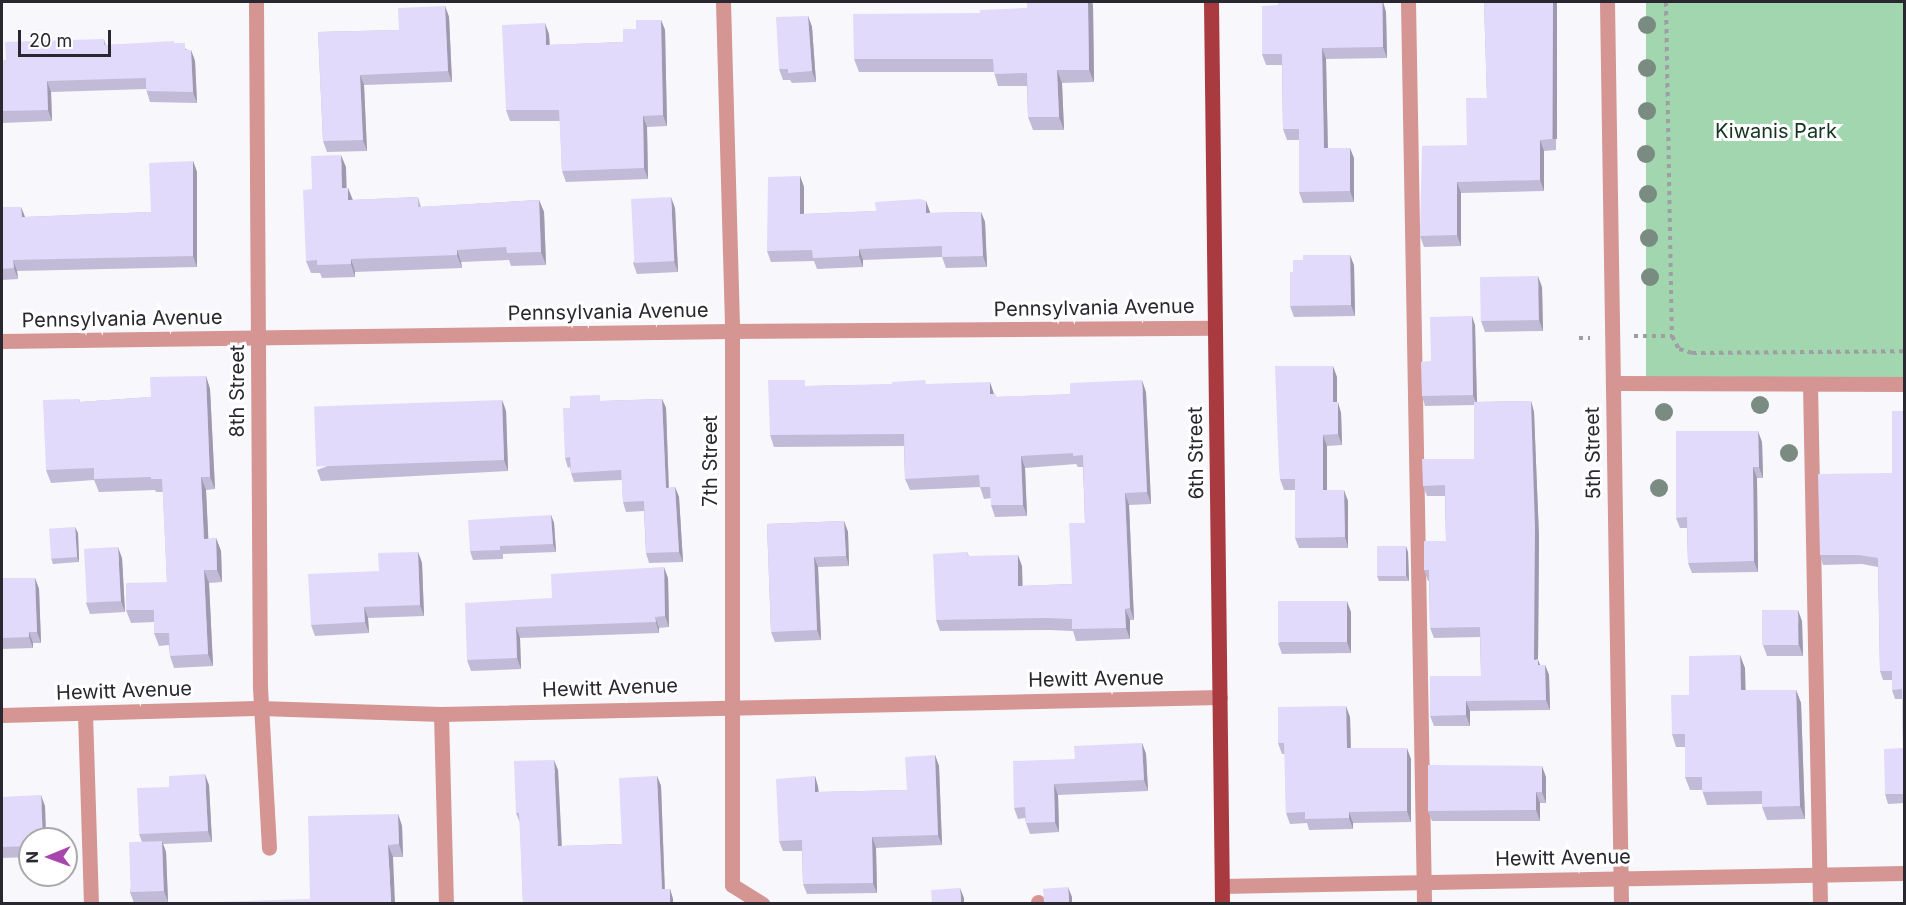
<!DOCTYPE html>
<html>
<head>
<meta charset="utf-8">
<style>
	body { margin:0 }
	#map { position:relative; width:1906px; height:905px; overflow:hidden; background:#f8f7fc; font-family:Inter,sans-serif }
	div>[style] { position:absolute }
	.green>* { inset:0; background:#a1d6af; transform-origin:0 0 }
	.path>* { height:4px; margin-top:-2px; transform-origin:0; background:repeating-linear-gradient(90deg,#9f9ea4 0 4.5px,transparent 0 9px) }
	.minor>* { height:15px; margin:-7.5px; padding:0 7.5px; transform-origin:7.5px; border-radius:7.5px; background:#d49593 }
	.major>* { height:15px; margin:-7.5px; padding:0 7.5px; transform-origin:7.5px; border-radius:7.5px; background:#a93a40 }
	.trees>* { width:18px; height:18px; margin:-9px; border-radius:50%; background:#7a8c82 }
	.wall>* { inset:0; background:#c2bbd7 }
	.shaded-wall>* { inset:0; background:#9e99af; transform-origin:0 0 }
	.building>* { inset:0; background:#e1dafa; transform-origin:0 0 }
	span { translate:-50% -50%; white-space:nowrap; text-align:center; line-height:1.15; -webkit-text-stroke:6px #fff; paint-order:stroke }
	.park-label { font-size:20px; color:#13341e }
	.street-label { font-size:20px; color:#292830 }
	.frame { position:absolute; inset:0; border:3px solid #292830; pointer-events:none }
	.north { position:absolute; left:18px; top:827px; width:60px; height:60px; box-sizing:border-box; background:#fff; border:2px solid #a9a9ac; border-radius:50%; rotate:269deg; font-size:16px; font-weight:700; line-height:24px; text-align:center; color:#292830 }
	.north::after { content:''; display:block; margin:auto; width:21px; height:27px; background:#a746ad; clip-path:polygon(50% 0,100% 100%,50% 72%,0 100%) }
	.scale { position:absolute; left:18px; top:30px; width:93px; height:27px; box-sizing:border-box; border:3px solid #292830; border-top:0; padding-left:8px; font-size:18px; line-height:21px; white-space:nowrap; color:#292830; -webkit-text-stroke:4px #fff; paint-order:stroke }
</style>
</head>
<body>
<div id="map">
	<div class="green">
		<div style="left:1646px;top:2px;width:258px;height:377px"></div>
	</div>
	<div class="path">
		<div style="left:1666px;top:2px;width:334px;rotate:89deg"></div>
		<div style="left:1672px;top:336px;width:15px;rotate:62deg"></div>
		<div style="left:1679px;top:349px;width:14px;rotate:17deg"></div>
		<div style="left:1692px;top:353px;width:212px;rotate:-0.5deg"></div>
		<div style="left:1634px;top:336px;width:38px"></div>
		<div style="left:1579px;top:338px;width:11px"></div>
	</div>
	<div class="minor">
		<div style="left:256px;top:2px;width:685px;rotate:89.67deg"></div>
		<div style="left:260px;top:687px;width:161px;rotate:86.8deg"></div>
		<div style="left:723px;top:2px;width:329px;rotate:88.4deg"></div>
		<div style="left:732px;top:331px;width:554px;rotate:90deg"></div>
		<div style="left:732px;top:885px;width:36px;rotate:32deg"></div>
		<div style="left:1408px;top:2px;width:902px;rotate:88.98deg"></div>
		<div style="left:1607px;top:2px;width:902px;rotate:89.11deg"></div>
		<div style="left:2px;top:341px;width:730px;rotate:-0.78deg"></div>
		<div style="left:732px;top:331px;width:483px;rotate:-0.4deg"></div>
		<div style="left:1613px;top:383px;width:291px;rotate:0.2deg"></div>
		<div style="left:1810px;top:384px;width:520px;rotate:88.9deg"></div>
		<div style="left:85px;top:713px;width:191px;rotate:88.2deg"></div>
		<div style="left:441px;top:714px;width:190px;rotate:88.5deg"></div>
		<div style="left:2px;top:715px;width:258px;rotate:-1.6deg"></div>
		<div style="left:260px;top:708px;width:181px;rotate:1.9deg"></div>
		<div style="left:441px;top:714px;width:779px;rotate:-1.25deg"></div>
		<div style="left:1222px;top:886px;width:682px;rotate:-1.09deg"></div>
		<div style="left:1038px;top:904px;width:2px;rotate:-90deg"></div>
	</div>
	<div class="major">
		<div style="left:1211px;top:2px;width:902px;rotate:89.3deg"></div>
	</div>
	<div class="trees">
		<div style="left:1647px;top:25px"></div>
		<div style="left:1647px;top:68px"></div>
		<div style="left:1647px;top:111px"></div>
		<div style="left:1646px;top:154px"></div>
		<div style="left:1648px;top:194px"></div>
		<div style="left:1649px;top:238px"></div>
		<div style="left:1650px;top:277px"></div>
		<div style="left:1760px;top:405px"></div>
		<div style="left:1664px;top:412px"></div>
		<div style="left:1789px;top:453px"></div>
		<div style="left:1659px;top:488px"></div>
	</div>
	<div class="wall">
		<div style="clip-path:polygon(1383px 2px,1386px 12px,1387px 58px,1326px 59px,1328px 148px,1354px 158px,1354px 202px,1303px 203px,1299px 192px,1299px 140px,1287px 140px,1283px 129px,1282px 65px,1266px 65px,1262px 54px)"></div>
		<div style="clip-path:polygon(1484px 2px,1557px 2px,1556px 150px,1544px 151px,1544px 191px,1461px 193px,1461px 246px,1424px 247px,1420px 236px,1467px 145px,1487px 98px)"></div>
		<div style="clip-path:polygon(1093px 5px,1094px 82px,1062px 83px,1064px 130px,1033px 130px,1028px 117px,1027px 86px,998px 86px,994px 72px,859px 72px,854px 59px,980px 13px,1027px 8px)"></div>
		<div style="clip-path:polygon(445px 6px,449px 17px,452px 82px,364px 85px,367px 151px,327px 152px,323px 141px,318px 32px,399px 30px)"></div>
		<div style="clip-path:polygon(808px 16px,812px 27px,816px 82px,792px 83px,790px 80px,783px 80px,779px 69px)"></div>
		<div style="clip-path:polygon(661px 20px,665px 30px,667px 126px,647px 127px,648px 179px,566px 182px,562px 171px,560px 121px,510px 121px,506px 110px,549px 34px,550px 45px,623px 42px,636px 29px)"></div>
		<div style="clip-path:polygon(104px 39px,106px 45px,175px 43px,188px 50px,191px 50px,195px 61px,197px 103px,150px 102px,146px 89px,51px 92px,52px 121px,2px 123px,2px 61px)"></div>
		<div style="clip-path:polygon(193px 161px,197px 172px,197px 267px,17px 271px,18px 279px,2px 280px,2px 207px,21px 207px,25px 217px,151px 212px)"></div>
		<div style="clip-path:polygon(346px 167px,346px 188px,348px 188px,353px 200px,418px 197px,421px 207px,539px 200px,544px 212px,546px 265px,511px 266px,509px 260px,461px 262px,462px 268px,355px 272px,355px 277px,322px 278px,320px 273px,311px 273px,306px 261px,312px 189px)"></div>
		<div style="clip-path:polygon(800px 176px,804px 187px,804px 214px,876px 211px,926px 201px,930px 213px,981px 212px,985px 222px,987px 267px,946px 268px,942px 257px,863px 260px,863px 267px,817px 269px,814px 261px,771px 262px,767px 251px)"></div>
		<div style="clip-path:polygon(675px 208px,678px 272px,637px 274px,633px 263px)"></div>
		<div style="clip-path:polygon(1354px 265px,1355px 316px,1294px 317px,1290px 306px)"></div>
		<div style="clip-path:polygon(1542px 287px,1543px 331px,1485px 332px,1481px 321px)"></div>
		<div style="clip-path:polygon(1475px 325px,1477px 402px,1531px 401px,1534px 412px,1539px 537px,1538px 660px,1540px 665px,1545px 665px,1549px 675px,1550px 710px,1470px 711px,1470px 726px,1434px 726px,1430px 716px,1481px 676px,1480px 637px,1434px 638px,1430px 628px,1429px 581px,1428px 581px,1424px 570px,1446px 541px,1445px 496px,1427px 496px,1423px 486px,1474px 459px,1474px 405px,1425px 406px,1422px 396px,1431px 361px)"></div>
		<div style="clip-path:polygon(206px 376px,210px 389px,215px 489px,206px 490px,208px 539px,216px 538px,221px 551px,222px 582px,209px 583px,213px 666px,174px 668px,170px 656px,169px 645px,159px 646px,154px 633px,154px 622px,131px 623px,126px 610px,167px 582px,163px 492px,156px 492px,155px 490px,99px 492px,94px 480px,51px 483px,46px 470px,79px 399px,80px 402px,151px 397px)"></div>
		<div style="clip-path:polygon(1337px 377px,1337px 402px,1341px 413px,1342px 445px,1327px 446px,1327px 490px,1348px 501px,1348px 548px,1299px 548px,1295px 538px,1295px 490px,1284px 490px,1280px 479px)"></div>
		<div style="clip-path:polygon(927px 384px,994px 394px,997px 397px,1146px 392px,1151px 504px,1129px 505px,1134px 620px,1130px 620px,1130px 639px,1076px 641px,1073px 631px,1050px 630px,940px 631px,936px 620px,967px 552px,969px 556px,1022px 566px,1022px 586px,1072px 584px,1085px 523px,1083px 467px,1078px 467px,1076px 464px,1025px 468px,1027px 516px,995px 517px,991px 505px,991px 498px,984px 499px,980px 487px,910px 490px,905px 479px,904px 446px,774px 447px,770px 435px,807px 386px)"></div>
		<div style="clip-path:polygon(662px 399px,666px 408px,669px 488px,675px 487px,679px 497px,683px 562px,649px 563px,646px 553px,644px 511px,626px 512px,623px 502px,622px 480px,574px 482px,571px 473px,570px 467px,568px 468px,565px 458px,570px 408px,602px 401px)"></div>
		<div style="clip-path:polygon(502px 400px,506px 411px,508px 471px,321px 481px,317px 470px)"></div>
		<div style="clip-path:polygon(1905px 411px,1905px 803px,1888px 804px,1885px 794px,1903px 748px,1902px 699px,1895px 699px,1892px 690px,1892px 680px,1883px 680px,1880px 671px,1878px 567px,1862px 564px,1823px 565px,1820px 555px,1892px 473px)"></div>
		<div style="clip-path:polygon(1762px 442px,1763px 478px,1757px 478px,1758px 572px,1692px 573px,1688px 563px,1687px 528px,1680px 528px,1676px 518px)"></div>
		<div style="clip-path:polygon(551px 515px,554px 523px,556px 552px,503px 554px,503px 559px,473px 560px,470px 551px)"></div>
		<div style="clip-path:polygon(844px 521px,848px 532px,849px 566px,818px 567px,821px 640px,775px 642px,771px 632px,767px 524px)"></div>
		<div style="clip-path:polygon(78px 533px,79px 562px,53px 564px,51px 558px)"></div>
		<div style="clip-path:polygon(418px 552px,422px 563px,424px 616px,368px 618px,369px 633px,315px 636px,311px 625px,379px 571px)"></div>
		<div style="clip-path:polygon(1408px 552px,1409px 581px,1379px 581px,1377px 576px)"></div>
		<div style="clip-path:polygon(122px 558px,125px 612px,90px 614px,86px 603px)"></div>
		<div style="clip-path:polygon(2px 578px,35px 578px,39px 589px,41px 643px,33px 643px,33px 648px,2px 649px)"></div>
		<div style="clip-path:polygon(668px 578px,669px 627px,659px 628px,659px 633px,520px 638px,521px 669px,471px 671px,467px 660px,552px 598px)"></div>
		<div style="clip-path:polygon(1351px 612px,1351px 653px,1282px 654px,1278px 643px)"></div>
		<div style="clip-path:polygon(1802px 621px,1803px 656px,1767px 656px,1763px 645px)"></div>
		<div style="clip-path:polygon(1745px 668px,1745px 690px,1796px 690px,1801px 703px,1805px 819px,1767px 820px,1762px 807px,1762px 804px,1707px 805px,1702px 790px,1690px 790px,1685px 777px,1685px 747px,1676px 747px,1672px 734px)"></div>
		<div style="clip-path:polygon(1350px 717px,1351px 748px,1411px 759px,1411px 822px,1353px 823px,1353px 829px,1309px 830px,1307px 823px,1290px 824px,1286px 813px,1285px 754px,1282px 754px,1278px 743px)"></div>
		<div style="clip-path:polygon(1142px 743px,1146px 754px,1148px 791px,1058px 795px,1059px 832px,1030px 834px,1026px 823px,1025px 818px,1018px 819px,1014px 808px,1075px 759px)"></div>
		<div style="clip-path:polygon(935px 755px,939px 766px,942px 845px,876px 848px,877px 893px,807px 894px,803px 884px,802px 851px,783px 851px,779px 841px,815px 776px,818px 787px,819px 792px,907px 790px)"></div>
		<div style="clip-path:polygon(558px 770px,562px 846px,622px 844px,657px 776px,661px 786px,665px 889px,670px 889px,673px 899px,523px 903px,520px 823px,516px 813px)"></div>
		<div style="clip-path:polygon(1546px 777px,1546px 803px,1540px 803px,1540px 821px,1432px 821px,1428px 811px)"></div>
		<div style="clip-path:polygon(209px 785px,212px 842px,163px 844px,166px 852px,168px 902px,134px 903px,130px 892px,142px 842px,139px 834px)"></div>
		<div style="clip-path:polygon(2px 797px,45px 806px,46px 839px,30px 839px,30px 857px,2px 858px)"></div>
		<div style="clip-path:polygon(398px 814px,402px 826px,403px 857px,393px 857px,310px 899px)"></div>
	</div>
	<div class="shaded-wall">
		<div style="clip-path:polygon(1088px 2px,1092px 2px,1093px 5px,1094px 82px,1089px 70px)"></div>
		<div style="clip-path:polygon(1383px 2px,1386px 12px,1387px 58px,1383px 47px)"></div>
		<div style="left:1553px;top:2px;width:4px;height:137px"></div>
		<div style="clip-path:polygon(445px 6px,449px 17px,452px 82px,448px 71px)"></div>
		<div style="clip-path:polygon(808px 16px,812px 27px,816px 82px,812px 71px)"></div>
		<div style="clip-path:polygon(661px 20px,665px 30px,667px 126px,663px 115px)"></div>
		<div style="clip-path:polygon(545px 23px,549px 34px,550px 56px,546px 45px)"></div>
		<div style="clip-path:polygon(1322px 48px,1326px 59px,1328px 159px,1324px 148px)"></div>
		<div style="clip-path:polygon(191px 50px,195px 61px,197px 103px,193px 92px)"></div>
		<div style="clip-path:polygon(1057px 70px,1062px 83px,1064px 130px,1059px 117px)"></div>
		<div style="clip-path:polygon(360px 75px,364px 85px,367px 151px,363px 140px)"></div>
		<div style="clip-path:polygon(47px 81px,51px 92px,52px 121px,48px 110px)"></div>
		<div style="clip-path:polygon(643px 116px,647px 127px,648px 179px,644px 168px)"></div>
		<div style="clip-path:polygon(1540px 140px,1544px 151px,1544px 191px,1540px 180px)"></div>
		<div style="clip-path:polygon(1350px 148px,1354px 158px,1354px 202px,1350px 191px)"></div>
		<div style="clip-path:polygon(341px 155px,346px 167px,347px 201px,342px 188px)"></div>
		<div style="clip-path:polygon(193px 161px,197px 172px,197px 267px,193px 256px)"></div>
		<div style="clip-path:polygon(800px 176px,804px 187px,804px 225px,800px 214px)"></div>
		<div style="clip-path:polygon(1457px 182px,1461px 193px,1461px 246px,1457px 235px)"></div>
		<div style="clip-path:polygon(348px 188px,353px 201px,348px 200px)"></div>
		<div style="clip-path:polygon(671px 197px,675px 208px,678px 272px,674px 261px)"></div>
		<div style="clip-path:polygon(539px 200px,544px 212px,546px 265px,541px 252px)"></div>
		<div style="clip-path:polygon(926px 201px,930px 212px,930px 224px,926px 213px)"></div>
		<div style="clip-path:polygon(21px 207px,25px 217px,22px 217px)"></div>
		<div style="clip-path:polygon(981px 212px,985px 222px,987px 267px,983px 256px)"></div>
		<div style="clip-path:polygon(859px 249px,863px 260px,863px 267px,859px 256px)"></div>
		<div style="clip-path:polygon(457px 250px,461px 262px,462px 268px,457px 255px)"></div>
		<div style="clip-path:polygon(1350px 255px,1354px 265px,1355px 316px,1351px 305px)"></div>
		<div style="clip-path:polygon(351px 259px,355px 272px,355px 277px,351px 264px)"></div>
		<div style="clip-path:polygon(13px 260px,17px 271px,18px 279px,14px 268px)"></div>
		<div style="clip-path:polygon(1538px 276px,1542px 287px,1543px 331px,1539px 320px)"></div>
		<div style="clip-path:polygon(1472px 316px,1475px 325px,1477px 405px,1473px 395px)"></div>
		<div style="clip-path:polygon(1333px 366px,1337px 377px,1337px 413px,1333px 402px)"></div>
		<div style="clip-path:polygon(206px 376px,210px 389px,215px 489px,210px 477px)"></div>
		<div style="clip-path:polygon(1142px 380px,1146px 392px,1151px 504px,1147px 492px)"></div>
		<div style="clip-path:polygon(990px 382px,994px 394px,990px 394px)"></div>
		<div style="clip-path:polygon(662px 399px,666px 408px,669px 498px,666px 488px)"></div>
		<div style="clip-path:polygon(502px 400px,506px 411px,508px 471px,504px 460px)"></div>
		<div style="clip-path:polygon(1531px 401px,1534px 412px,1539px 537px,1538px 660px,1542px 670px,1534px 660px)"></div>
		<div style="clip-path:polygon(1338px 402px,1341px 413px,1342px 445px,1338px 434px)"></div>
		<div style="clip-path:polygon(1758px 431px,1762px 442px,1763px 478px,1759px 467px)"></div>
		<div style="clip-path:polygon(1323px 435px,1327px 446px,1327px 501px,1323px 490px)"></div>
		<div style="clip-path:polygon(1021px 456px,1025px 468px,1027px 516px,1023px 505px)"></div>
		<div style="clip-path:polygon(1753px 467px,1757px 478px,1758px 572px,1754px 561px)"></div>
		<div style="clip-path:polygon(201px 477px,206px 490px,209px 551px,204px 539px)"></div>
		<div style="clip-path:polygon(675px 487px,679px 497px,683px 562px,679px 552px)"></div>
		<div style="clip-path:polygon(1344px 490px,1348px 501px,1348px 548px,1345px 537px)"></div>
		<div style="clip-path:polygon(1125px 493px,1129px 505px,1134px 620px,1130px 608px)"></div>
		<div style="clip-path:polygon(551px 515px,554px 523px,556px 552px,553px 544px)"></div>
		<div style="clip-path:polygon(844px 521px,848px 532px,849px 566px,846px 556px)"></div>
		<div style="clip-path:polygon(75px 527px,78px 533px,79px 562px,77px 557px)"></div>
		<div style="clip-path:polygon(216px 538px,221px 551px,222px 582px,217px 570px)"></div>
		<div style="clip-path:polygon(1406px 546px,1408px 552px,1409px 581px,1406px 575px)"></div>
		<div style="clip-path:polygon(118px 547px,122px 558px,125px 612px,121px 601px)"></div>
		<div style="clip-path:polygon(418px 552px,422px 563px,424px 616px,420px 605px)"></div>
		<div style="clip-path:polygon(1018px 555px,1022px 566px,1023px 597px,1018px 586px)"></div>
		<div style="clip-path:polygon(814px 557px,818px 567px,821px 640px,817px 630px)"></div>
		<div style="clip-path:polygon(664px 567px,668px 578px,669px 627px,665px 616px)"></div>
		<div style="clip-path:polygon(204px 570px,209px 583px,213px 666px,208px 654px)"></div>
		<div style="clip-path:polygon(35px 578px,39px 589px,41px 643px,37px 632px)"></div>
		<div style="clip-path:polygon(1347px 601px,1351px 612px,1351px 653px,1347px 642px)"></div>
		<div style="clip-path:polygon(364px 607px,368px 618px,369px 633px,365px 622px)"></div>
		<div style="clip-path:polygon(1125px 609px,1130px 620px,1130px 639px,1126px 628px)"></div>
		<div style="clip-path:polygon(1798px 610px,1802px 621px,1803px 656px,1799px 645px)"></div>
		<div style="clip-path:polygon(655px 617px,659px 628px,659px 633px,656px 622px)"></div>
		<div style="clip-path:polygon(516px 627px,520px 638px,521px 669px,517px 658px)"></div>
		<div style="clip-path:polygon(29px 632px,33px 643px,33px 648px,29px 637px)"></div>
		<div style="clip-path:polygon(1740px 655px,1745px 668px,1746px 703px,1741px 690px)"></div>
		<div style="clip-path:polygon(1545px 665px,1549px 675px,1550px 710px,1546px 700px)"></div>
		<div style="clip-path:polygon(1796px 690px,1801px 703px,1805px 819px,1800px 806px)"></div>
		<div style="clip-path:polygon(1466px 701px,1470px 711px,1470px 726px,1466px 715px)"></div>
		<div style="clip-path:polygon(1346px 706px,1350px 717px,1351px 759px,1347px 748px)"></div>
		<div style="clip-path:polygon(1142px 743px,1146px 754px,1148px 791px,1144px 780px)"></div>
		<div style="clip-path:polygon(1407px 748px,1411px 759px,1411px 822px,1407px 811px)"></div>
		<div style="clip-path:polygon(935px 755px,939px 766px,942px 845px,938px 835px)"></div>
		<div style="clip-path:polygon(554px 760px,558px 770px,562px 856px,558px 846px)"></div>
		<div style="clip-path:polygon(1542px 766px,1546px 777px,1546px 803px,1542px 792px)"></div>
		<div style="clip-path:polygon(205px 774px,209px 785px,212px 842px,208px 831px)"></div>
		<div style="clip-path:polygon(657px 776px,661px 786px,665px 899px,662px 889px)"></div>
		<div style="clip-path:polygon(815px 776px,818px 787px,819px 802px,815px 792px)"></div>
		<div style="clip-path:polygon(1054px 784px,1058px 795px,1059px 832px,1055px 822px)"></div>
		<div style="clip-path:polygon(1536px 792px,1540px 803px,1540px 821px,1536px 810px)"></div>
		<div style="clip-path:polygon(41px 795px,45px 806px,46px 839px,43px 839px)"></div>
		<div style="clip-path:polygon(1349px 812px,1353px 823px,1353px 829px,1349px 818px)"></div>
		<div style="clip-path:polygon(398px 814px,402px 826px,403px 857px,399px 844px)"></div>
		<div style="clip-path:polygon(872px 837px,876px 848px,877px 893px,873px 883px)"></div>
		<div style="clip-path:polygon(162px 841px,166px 852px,168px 902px,164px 891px)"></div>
		<div style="clip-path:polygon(388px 845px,393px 857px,395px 903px,391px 903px)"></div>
		<div style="clip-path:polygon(2px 880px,3px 903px,2px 903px)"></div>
		<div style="clip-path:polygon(1068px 887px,1072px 897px,1072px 903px,1069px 903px)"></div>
		<div style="clip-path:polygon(960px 888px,964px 898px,964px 903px,961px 903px)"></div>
		<div style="clip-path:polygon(670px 889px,673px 899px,673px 903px,670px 903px)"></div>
	</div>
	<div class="building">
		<div style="clip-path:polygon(1027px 2px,1088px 2px,1089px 70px,1057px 70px,1059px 117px,1028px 117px,1027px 73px,994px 74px,993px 59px,854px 59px,853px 14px,980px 13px,980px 10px,1027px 8px)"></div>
		<div style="clip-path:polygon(1278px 2px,1382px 2px,1383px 47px,1322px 48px,1324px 148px,1350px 148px,1350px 191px,1299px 192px,1299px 129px,1283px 129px,1282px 54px,1262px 54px,1262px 6px,1278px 5px)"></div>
		<div style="clip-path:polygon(1484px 2px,1553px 2px,1552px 139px,1540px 140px,1540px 180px,1457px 182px,1457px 235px,1420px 236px,1422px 146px,1467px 145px,1466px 98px,1487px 98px)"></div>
		<div style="clip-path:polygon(445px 6px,448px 71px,360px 75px,363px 140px,323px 141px,318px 32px,399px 30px,398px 8px)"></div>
		<div style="clip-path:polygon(808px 16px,812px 71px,788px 73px,788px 69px,779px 69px,776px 17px)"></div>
		<div style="clip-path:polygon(636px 20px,661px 20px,663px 115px,643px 116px,644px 168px,562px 171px,559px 110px,506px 110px,502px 25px,545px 23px,546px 45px,623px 42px,623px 29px,636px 29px)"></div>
		<div style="clip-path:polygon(104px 39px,104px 45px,174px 41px,174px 43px,185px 43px,185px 50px,191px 50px,193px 92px,146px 91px,146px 78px,47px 81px,48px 110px,2px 111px,2px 61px,6px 61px,5px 42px)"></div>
		<div style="clip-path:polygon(341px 155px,342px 188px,348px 188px,348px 200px,418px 197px,418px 207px,539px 200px,541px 252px,507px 253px,506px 247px,457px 250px,457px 255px,351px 259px,351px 264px,317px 265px,317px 260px,306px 261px,303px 190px,312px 189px,311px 156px)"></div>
		<div style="clip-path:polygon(193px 161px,193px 256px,13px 260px,14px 268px,2px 269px,2px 207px,21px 207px,22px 217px,151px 212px,149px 163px)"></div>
		<div style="clip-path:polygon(800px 176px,800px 214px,876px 211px,875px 202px,921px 199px,926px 201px,926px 213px,981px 212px,983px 256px,942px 257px,942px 246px,859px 249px,859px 256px,813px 258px,812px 250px,767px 251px,768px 177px)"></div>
		<div style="left:671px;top:197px;width:64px;height:40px;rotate:87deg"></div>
		<div style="clip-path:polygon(1303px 255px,1350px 255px,1351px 305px,1290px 306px,1290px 272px,1293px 272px,1293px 260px,1303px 260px)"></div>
		<div style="left:1538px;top:276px;width:44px;height:58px;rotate:89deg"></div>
		<div style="clip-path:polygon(1472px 316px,1473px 395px,1422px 396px,1421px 362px,1431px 361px,1430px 317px)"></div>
		<div style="clip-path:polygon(1275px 366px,1333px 366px,1333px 402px,1338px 402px,1338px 434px,1323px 435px,1323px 490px,1344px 490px,1345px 537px,1295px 538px,1295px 479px,1280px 479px,1279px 469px)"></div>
		<div style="clip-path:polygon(206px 376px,210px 477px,201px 477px,204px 539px,216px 538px,217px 570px,204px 570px,208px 654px,170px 656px,169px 633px,154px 633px,154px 610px,126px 610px,126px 583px,167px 582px,162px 479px,151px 479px,151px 477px,94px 479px,94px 468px,46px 470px,43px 400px,79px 399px,79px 402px,151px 397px,150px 377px)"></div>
		<div style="clip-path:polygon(768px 380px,805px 380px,805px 386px,892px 384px,892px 382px,925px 380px,926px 384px,990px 382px,990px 394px,996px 394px,996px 397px,1070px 394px,1070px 383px,1142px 380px,1147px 492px,1125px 493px,1130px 608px,1125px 609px,1126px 628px,1072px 629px,1072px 619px,1046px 618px,936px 620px,933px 554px,967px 552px,968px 556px,1018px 555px,1018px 586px,1072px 584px,1069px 523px,1085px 523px,1083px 455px,1073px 456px,1073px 453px,1021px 456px,1023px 505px,991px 505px,990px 487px,980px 487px,979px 475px,905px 479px,904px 434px,770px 435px)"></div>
		<div style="clip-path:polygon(600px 395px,600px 401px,662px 399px,666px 488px,675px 487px,679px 552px,646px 553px,644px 501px,623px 502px,621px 470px,571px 473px,570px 457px,565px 458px,563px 408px,570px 408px,570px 396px)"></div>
		<div style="left:502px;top:400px;width:60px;height:188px;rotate:88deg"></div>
		<div style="clip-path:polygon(1531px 401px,1535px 527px,1534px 660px,1538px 659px,1538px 665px,1545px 665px,1546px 700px,1466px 701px,1466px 715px,1430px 716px,1430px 676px,1481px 676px,1480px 627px,1430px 628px,1429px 570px,1424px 570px,1424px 541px,1446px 541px,1445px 485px,1423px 486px,1422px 459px,1474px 459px,1474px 402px)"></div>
		<div style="clip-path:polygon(1892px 411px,1905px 411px,1905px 794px,1885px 794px,1884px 749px,1903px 748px,1902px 689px,1892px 690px,1892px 671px,1880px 671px,1878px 558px,1859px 555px,1820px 555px,1818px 474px,1892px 473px)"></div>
		<div style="clip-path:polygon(1676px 431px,1758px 431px,1759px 467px,1753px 467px,1754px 561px,1688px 563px,1687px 517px,1676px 518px)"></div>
		<div style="clip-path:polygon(551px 515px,553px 544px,500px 546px,500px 550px,470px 551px,468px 520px)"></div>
		<div style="clip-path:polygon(844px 521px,846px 556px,814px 557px,817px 630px,771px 632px,767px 524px)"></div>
		<div style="left:75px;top:527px;width:30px;height:26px;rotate:86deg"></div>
		<div style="left:1377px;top:546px;width:29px;height:30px"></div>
		<div style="left:118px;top:547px;width:54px;height:34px;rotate:87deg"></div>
		<div style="clip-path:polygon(418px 552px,420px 605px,364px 607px,365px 622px,311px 625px,308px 574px,379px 571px,378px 553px)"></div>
		<div style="clip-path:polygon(664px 567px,665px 616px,655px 617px,656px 622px,516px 627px,517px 658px,467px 660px,465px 603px,552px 598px,551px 574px)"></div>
		<div style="clip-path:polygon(2px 578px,35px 578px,37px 632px,29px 632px,29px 637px,2px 638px)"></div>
		<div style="left:1347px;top:601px;width:41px;height:69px;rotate:90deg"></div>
		<div style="left:1762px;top:610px;width:36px;height:35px"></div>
		<div style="clip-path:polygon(1740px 655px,1741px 690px,1796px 690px,1800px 806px,1762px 807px,1762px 791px,1702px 792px,1702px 777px,1685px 777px,1685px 734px,1672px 734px,1671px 695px,1689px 695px,1689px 656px)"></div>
		<div style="clip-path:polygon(1346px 706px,1347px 748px,1407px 748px,1407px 811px,1349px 812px,1349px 818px,1305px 819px,1305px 812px,1286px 813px,1284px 743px,1278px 743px,1278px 707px)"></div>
		<div style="clip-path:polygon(1142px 743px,1144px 780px,1054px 784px,1055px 822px,1026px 823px,1025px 807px,1014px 808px,1013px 761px,1075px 759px,1074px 746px)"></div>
		<div style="clip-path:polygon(935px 755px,938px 835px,872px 837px,873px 883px,803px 884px,802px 840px,779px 841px,776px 779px,815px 776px,815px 792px,907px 790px,905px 757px)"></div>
		<div style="clip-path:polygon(554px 760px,558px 846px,622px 844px,619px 778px,657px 776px,662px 889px,670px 889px,670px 903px,523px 903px,519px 813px,516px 813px,514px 761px)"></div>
		<div style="clip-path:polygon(1428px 765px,1542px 766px,1542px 792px,1536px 792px,1536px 810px,1428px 811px)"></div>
		<div style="clip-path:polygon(205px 774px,208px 831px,139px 834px,137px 788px,169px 787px,169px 776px)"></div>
		<div style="clip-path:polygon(41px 795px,43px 839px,30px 839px,30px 846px,2px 847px,2px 797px)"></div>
		<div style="clip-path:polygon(398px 814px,399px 844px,388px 845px,391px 903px,184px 903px,310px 899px,308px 816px)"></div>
		<div style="left:162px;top:841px;width:50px;height:33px;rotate:88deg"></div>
		<div style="left:1068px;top:887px;width:16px;height:25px;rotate:86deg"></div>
		<div style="left:960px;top:888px;width:15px;height:29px;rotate:86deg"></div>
	</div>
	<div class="park-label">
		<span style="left:1776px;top:131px">Kiwanis Park</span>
	</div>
	<div class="street-label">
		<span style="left:1094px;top:308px;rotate:-1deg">Pennsylvania Avenue</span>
		<span style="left:608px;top:312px;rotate:-1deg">Pennsylvania Avenue</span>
		<span style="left:122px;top:319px;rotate:-1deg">Pennsylvania Avenue</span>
		<span style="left:237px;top:391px;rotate:-90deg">8th Street</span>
		<span style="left:1196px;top:453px;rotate:-91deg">6th Street</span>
		<span style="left:1593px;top:453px;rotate:-91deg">5th Street</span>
		<span style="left:710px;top:461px;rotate:-90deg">7th Street</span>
		<span style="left:1096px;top:679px;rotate:-1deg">Hewitt Avenue</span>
		<span style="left:610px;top:688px;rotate:-2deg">Hewitt Avenue</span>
		<span style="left:124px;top:691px;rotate:-2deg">Hewitt Avenue</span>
		<span style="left:1563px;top:858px;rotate:-1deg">Hewitt Avenue</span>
	</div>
	<div class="frame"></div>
	<div class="north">N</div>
	<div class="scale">20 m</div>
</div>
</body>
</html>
